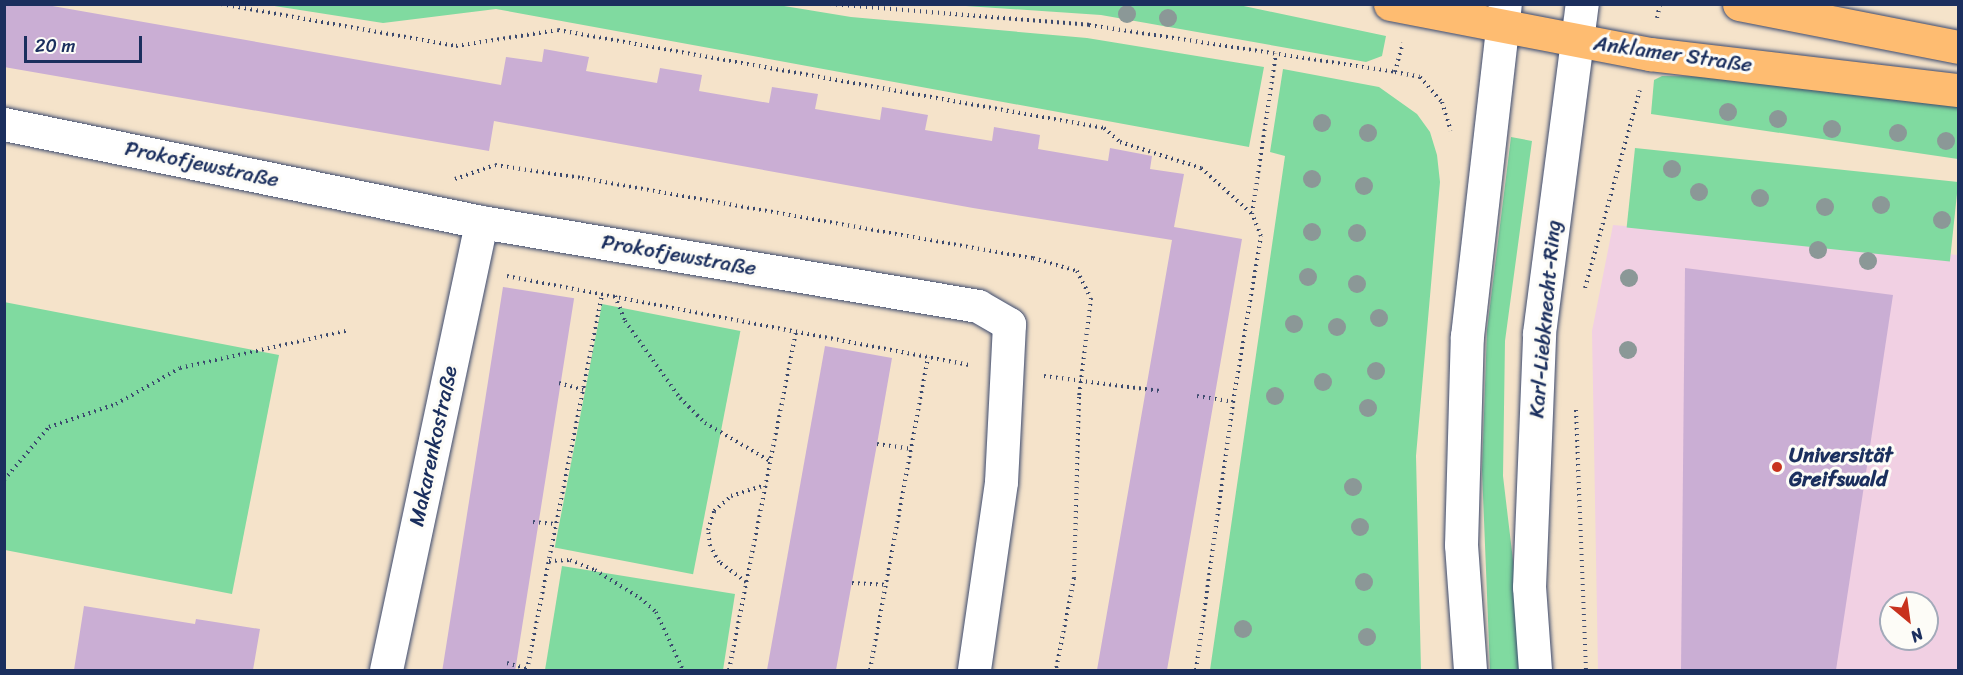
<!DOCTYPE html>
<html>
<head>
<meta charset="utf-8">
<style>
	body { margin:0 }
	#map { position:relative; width:1963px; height:675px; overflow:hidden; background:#f5e3ca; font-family:Sriracha,sans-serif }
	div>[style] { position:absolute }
	.built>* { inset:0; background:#f1d0e3 }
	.green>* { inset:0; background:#80daa0; transform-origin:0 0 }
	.building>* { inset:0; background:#caaed4; transform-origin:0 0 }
	.path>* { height:4px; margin-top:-2px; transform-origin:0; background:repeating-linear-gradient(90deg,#3c4a6e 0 1.5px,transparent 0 6px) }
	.roads { filter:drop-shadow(0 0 2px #3c4a6e) drop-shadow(0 0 2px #3c4a6e) }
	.minor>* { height:33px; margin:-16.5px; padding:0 16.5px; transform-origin:16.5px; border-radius:16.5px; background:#fff }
	.major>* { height:33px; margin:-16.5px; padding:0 16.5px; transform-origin:16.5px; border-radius:16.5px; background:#febc71 }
	.trees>* { width:18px; height:18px; margin:-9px; border-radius:50%; background:#8b9897 }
	.dots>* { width:16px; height:16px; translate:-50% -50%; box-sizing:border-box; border:3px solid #fdfcf7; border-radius:50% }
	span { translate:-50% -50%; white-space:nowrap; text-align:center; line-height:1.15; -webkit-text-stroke:6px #fdfcf7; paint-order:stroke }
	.street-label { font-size:21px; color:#1b2f5e }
	.poi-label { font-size:21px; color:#1b2f5e; font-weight:700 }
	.left { translate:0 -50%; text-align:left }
	.frame { position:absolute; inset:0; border:6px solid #1b2f5e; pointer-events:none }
	.north { position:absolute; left:1879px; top:591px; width:60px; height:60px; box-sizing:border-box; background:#fdfcf7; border:2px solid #a3aaba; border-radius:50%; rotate:151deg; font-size:16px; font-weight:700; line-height:24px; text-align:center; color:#1b2f5e }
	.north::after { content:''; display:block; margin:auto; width:21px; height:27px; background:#c8321e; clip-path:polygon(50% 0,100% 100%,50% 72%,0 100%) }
	.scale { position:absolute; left:24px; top:36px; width:118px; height:27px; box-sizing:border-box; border:3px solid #1b2f5e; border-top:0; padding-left:8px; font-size:18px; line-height:21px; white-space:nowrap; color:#1b2f5e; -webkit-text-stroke:4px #fdfcf7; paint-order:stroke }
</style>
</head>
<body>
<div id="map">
	<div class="built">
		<div style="clip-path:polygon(evenodd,1613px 225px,1958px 255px,1958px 670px,1598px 670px,1592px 331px,1613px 225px,1891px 603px,1927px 603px,1927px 639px,1891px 639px,1891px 603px)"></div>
	</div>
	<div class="green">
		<div style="clip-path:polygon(268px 5px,778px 5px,851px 17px,1087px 38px,1264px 67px,1249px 147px,496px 9px,383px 23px)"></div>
		<div style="clip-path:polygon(951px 5px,1239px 5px,1386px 36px,1382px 56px,1366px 62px,1101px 15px)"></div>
		<div style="clip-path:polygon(1283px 69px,1379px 87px,1417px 114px,1430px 132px,1437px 155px,1440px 182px,1416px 456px,1421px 670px,1210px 670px,1285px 156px,1270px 152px)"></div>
		<div style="clip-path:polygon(1662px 76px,1737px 77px,1958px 101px,1958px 159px,1651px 114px,1654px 80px)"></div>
		<div style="clip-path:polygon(1511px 137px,1532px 141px,1505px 341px,1503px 476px,1526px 670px,1490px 670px,1482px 470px,1487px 330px)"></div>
		<div style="left:1635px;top:148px;width:325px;height:80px;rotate:6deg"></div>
		<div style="clip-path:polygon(4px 302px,279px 355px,232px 594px,5px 550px)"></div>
		<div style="left:602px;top:304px;width:141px;height:248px;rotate:11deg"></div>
		<div style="clip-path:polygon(562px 566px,735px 594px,723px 670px,545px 670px)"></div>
	</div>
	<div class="building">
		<div style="clip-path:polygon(4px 4px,41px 4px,501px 85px,506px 57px,542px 62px,544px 49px,589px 57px,586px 71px,657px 83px,660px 68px,702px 75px,699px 91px,769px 103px,772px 87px,818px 94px,815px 109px,880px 120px,882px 107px,928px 115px,925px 130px,992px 141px,994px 127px,1040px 135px,1038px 149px,1108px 161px,1110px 148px,1152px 156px,1150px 169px,1184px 174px,1174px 227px,1242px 239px,1167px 670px,1097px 670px,1172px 240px,973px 208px,494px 121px,489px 151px,4px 67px)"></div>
		<div style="clip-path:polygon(1685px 268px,1893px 295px,1836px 670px,1681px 670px)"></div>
		<div style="left:503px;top:287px;width:72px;height:388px;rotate:9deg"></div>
		<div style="clip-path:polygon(825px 346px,892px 358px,877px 444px,836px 670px,767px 670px)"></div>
		<div style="clip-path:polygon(84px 606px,195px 624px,196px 619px,260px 629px,253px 670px,74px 670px)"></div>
	</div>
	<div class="path">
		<div style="left:221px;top:4px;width:239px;rotate:10.1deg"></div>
		<div style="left:456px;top:46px;width:103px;rotate:-8.9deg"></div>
		<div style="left:558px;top:30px;width:555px;rotate:10.18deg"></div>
		<div style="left:1104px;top:128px;width:21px;rotate:41deg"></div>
		<div style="left:1120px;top:142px;width:85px;rotate:17.8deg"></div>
		<div style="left:1201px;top:168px;width:69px;rotate:42deg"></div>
		<div style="left:830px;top:4px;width:260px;rotate:4.6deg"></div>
		<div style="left:1089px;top:25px;width:310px;rotate:8.7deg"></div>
		<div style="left:1395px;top:72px;width:25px;rotate:11deg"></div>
		<div style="left:1420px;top:77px;width:33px;rotate:49deg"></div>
		<div style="left:1442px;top:102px;width:30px;rotate:73deg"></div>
		<div style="left:1657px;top:18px;width:14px;rotate:-78deg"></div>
		<div style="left:1395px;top:72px;width:30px;rotate:-75deg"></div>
		<div style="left:455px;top:179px;width:42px;rotate:-19.3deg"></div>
		<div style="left:495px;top:165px;width:88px;rotate:8.5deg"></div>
		<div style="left:582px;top:178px;width:458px;rotate:10.1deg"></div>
		<div style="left:1033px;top:258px;width:46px;rotate:16.5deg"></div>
		<div style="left:1077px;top:271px;width:30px;rotate:63deg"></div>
		<div style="left:1091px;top:298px;width:100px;rotate:96.9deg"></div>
		<div style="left:1079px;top:397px;width:181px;rotate:91.6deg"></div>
		<div style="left:1074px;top:578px;width:94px;rotate:101.1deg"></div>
		<div style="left:507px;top:276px;width:472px;rotate:10.9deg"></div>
		<div style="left:1585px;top:288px;width:205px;rotate:-74.5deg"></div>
		<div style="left:615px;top:296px;width:27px;rotate:68deg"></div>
		<div style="left:625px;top:321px;width:95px;rotate:54.5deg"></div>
		<div style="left:680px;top:398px;width:35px;rotate:45deg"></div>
		<div style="left:705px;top:423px;width:75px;rotate:30.3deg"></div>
		<div style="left:1044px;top:376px;width:117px;rotate:7.4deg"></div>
		<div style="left:559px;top:383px;width:25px;rotate:16deg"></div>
		<div style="left:1197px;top:396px;width:36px;rotate:9deg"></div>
		<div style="left:1576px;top:410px;width:260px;rotate:87.8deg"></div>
		<div style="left:877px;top:444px;width:34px;rotate:8deg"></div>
		<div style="left:4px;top:480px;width:70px;rotate:-49.7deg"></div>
		<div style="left:49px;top:427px;width:71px;rotate:-18.9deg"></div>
		<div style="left:116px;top:404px;width:73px;rotate:-29.4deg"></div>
		<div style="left:180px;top:368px;width:170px;rotate:-12.6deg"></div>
		<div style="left:533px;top:522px;width:23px;rotate:5deg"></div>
		<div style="left:549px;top:561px;width:21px;rotate:-3deg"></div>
		<div style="left:570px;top:560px;width:27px;rotate:22deg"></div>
		<div style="left:595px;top:570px;width:53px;rotate:31.9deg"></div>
		<div style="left:640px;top:598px;width:21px;rotate:41deg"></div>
		<div style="left:656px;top:612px;width:64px;rotate:65deg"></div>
		<div style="left:746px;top:582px;width:34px;rotate:-143deg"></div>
		<div style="left:719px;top:562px;width:18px;rotate:-119deg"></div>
		<div style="left:710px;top:546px;width:16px;rotate:-97deg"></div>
		<div style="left:708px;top:530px;width:20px;rotate:-72deg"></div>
		<div style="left:714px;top:511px;width:23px;rotate:-41deg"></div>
		<div style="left:731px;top:496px;width:36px;rotate:-18deg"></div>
		<div style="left:852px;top:583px;width:34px;rotate:3deg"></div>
		<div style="left:507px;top:663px;width:22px;rotate:16deg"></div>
		<div style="left:527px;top:670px;width:383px;rotate:-78.7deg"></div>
		<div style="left:729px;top:670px;width:346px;rotate:-78.8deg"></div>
		<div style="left:870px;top:670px;width:318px;rotate:-79.5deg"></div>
		<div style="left:1196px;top:670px;width:271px;rotate:-82.1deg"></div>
		<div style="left:1233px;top:402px;width:168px;rotate:-80.4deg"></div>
		<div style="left:1261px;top:236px;width:24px;rotate:-112deg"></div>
		<div style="left:1252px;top:214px;width:162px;rotate:-81.5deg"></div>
	</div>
	<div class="roads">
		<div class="minor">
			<div style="left:4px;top:124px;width:487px;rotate:11.6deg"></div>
			<div style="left:481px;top:222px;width:504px;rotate:9.59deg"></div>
			<div style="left:978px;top:306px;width:36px;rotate:30deg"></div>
			<div style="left:1009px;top:324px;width:158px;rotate:92.9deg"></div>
			<div style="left:1001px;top:482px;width:190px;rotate:98.2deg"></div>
			<div style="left:386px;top:670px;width:458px;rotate:-78deg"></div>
			<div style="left:1470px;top:670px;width:125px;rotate:-94.1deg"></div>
			<div style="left:1461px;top:545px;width:209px;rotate:-88.4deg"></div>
			<div style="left:1467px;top:336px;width:334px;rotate:-83.5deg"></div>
			<div style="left:1535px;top:670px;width:83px;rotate:-94.1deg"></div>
			<div style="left:1529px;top:587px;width:254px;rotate:-87.7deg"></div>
			<div style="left:1539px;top:333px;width:332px;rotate:-82.6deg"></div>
		</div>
		<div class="major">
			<div style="left:1390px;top:4px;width:265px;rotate:10.9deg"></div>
			<div style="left:1650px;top:54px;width:310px;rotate:6.7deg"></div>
			<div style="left:1739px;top:4px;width:223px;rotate:11.1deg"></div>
		</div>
	</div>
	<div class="trees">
		<div style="left:1127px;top:14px"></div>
		<div style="left:1168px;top:18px"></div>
		<div style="left:1728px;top:112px"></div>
		<div style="left:1778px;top:119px"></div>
		<div style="left:1322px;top:123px"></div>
		<div style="left:1832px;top:129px"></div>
		<div style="left:1368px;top:133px"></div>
		<div style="left:1898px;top:133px"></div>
		<div style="left:1946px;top:141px"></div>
		<div style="left:1672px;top:169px"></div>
		<div style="left:1312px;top:179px"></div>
		<div style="left:1364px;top:186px"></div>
		<div style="left:1699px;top:192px"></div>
		<div style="left:1760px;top:198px"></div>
		<div style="left:1881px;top:205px"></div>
		<div style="left:1825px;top:207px"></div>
		<div style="left:1942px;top:220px"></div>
		<div style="left:1312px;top:232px"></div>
		<div style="left:1357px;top:233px"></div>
		<div style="left:1818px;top:250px"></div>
		<div style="left:1868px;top:261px"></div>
		<div style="left:1308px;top:277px"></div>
		<div style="left:1629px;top:278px"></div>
		<div style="left:1357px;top:284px"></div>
		<div style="left:1379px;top:318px"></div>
		<div style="left:1294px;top:324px"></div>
		<div style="left:1337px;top:327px"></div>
		<div style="left:1628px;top:350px"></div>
		<div style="left:1376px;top:371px"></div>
		<div style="left:1323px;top:382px"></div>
		<div style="left:1275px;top:396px"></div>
		<div style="left:1368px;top:408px"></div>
		<div style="left:1353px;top:487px"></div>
		<div style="left:1360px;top:527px"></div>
		<div style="left:1364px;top:582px"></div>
		<div style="left:1243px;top:629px"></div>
		<div style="left:1367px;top:637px"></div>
	</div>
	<div class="dots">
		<div style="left:1777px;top:467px;background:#c8321e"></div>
	</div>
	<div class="street-label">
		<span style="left:1673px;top:54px;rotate:8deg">Anklamer Straße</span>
		<span style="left:202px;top:164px;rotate:12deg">Prokofjewstraße</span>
		<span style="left:679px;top:255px;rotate:10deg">Prokofjewstraße</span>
		<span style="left:1545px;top:319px;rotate:-85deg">Karl-Liebknecht-Ring</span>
		<span style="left:433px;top:446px;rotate:-78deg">Makarenkostraße</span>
	</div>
	<div class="poi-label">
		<span class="left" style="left:1789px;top:467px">Universität<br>Greifswald</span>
	</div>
	<div class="frame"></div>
	<div class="north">N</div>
	<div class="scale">20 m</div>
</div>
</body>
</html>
